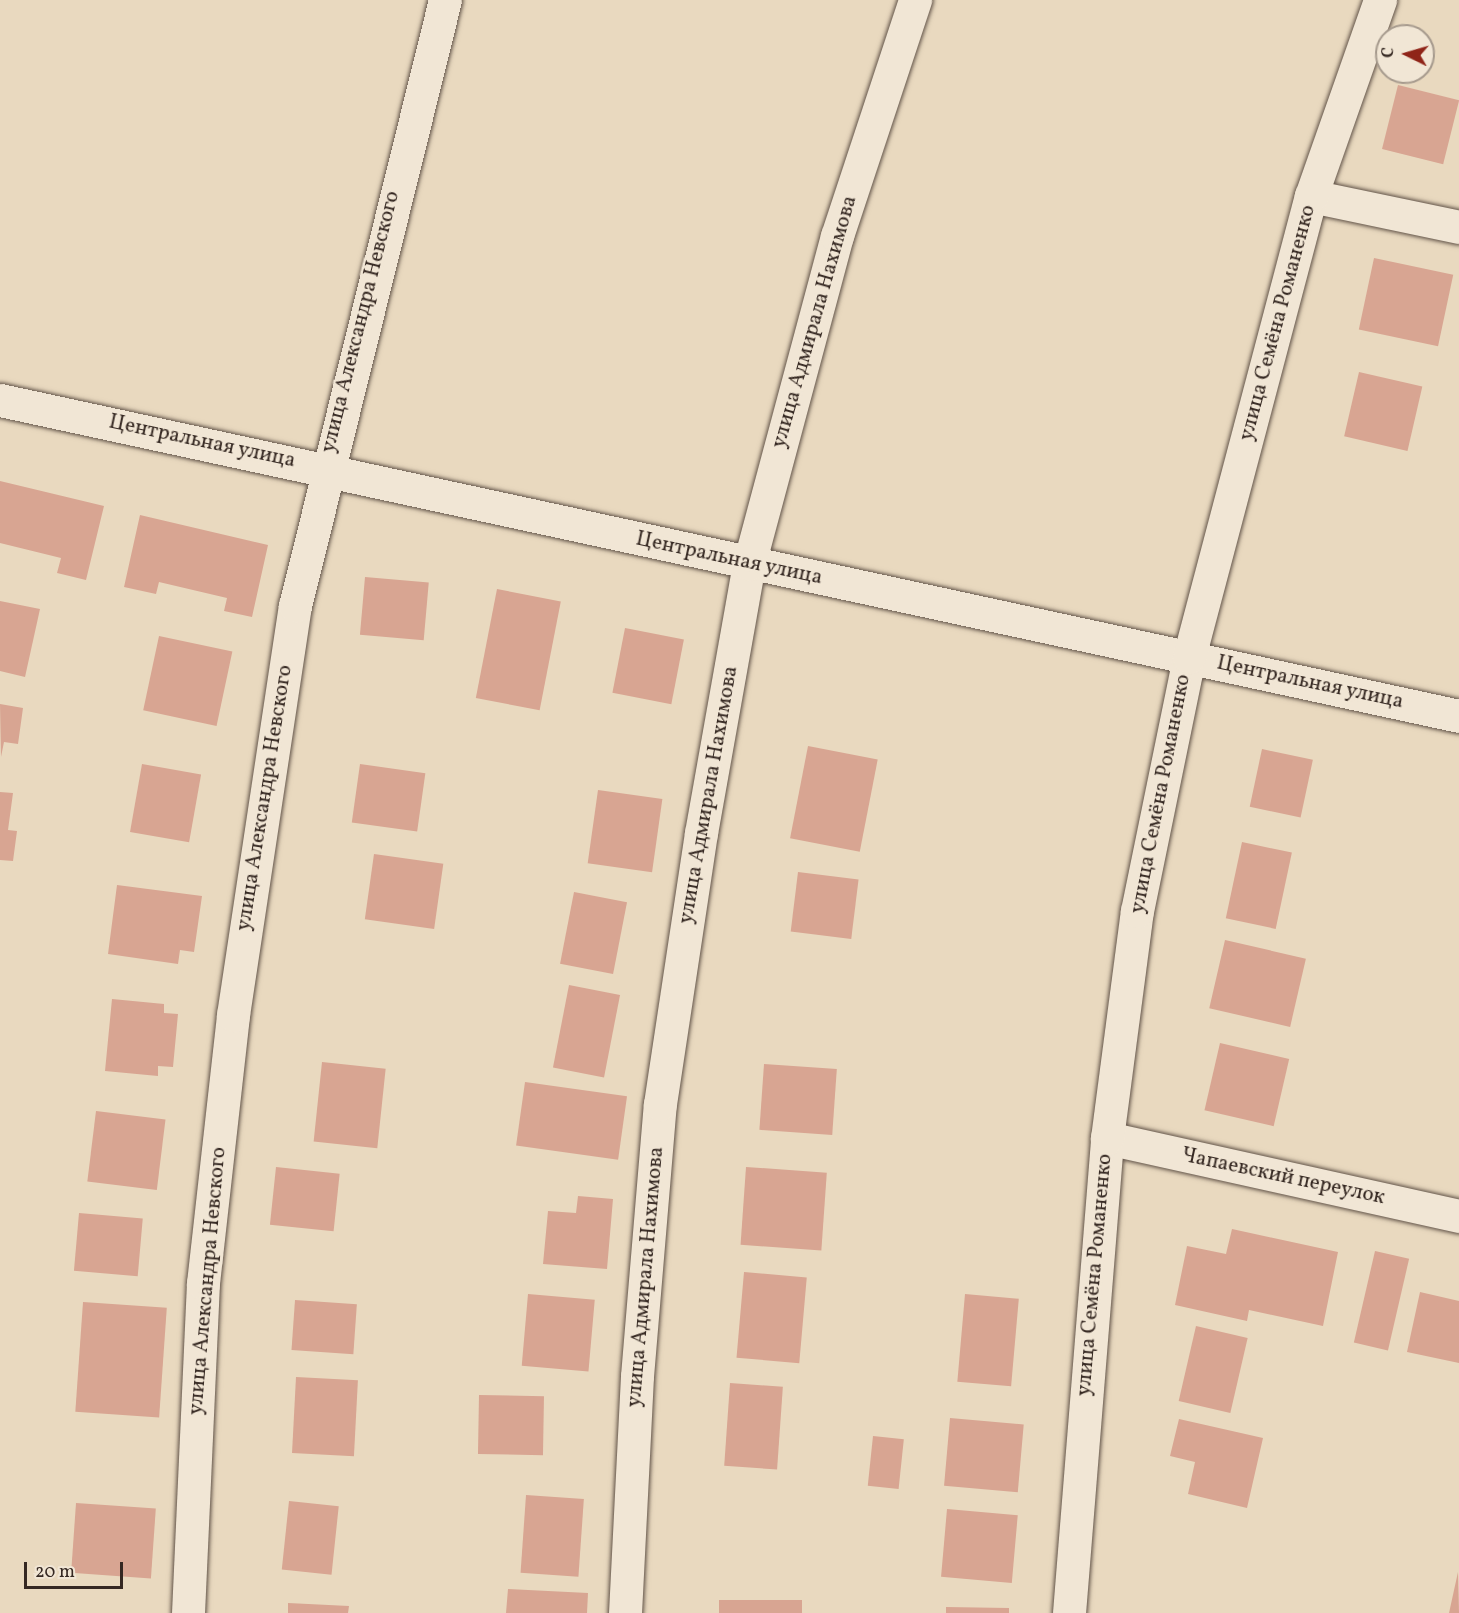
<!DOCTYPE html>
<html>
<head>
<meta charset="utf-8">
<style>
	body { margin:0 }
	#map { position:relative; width:1459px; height:1613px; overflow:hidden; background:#e9d9bf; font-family:Vollkorn,serif }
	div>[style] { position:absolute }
	.building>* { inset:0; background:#d8a592; transform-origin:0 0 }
	.roads { filter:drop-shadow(0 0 2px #625449) drop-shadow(0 0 2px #625449) }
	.minor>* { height:33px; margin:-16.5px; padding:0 16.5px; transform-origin:16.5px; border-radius:16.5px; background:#f1e6d5 }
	span { translate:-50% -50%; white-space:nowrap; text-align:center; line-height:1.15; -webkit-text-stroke:5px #f1e6d5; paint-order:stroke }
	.street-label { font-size:21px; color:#352822 }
	.north { position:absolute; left:1375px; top:24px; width:60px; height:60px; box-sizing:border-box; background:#f1e6d5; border:2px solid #a69a8d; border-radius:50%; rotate:275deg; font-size:16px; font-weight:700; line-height:24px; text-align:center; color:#352822 }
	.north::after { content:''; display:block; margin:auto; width:21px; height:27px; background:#8f2418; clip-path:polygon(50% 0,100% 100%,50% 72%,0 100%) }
	.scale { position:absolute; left:24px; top:1562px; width:99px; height:27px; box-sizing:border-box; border:3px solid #352822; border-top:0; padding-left:8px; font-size:18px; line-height:21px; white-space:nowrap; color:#352822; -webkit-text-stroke:4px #f1e6d5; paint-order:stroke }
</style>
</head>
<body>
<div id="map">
	<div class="building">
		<div style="left:1398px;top:85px;width:63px;height:66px;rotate:14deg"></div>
		<div style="left:1374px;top:258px;width:81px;height:73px;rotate:12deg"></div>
		<div style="left:1359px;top:372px;width:65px;height:66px;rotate:13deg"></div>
		<div style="clip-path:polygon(0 481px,104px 506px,86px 580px,57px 573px,61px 558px,0 543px)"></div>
		<div style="clip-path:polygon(140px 515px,268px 545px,252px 617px,224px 611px,227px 598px,159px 582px,156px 594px,124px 587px)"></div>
		<div style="left:365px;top:577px;width:64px;height:58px;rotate:5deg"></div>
		<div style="left:497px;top:589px;width:65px;height:111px;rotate:11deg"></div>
		<div style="clip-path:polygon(0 601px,40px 609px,25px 677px,0 671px)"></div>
		<div style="left:625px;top:628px;width:60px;height:66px;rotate:11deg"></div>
		<div style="left:159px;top:636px;width:75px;height:76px;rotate:12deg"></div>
		<div style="clip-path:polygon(0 704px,23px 708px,18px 744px,4px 742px,1px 757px)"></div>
		<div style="left:808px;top:746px;width:71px;height:94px;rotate:11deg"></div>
		<div style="left:1262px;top:749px;width:52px;height:59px;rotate:12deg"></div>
		<div style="left:142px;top:764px;width:60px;height:69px;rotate:10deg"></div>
		<div style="left:360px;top:764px;width:66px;height:59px;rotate:8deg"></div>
		<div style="left:598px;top:790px;width:65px;height:74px;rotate:8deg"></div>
		<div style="clip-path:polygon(0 792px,13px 793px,8px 830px,17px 831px,13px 861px,0 860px)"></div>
		<div style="left:1242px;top:842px;width:51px;height:78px;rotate:12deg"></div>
		<div style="left:374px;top:854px;width:70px;height:66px;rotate:8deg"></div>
		<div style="left:798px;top:872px;width:61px;height:60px;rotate:7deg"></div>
		<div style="clip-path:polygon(117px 885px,202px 896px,194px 952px,180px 950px,178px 964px,108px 954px)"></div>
		<div style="left:574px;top:892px;width:54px;height:73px;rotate:11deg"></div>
		<div style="left:1225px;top:940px;width:83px;height:70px;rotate:13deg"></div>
		<div style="left:569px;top:985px;width:52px;height:84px;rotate:11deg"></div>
		<div style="clip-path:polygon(112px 999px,164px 1004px,164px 1013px,178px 1014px,173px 1067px,158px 1066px,158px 1076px,105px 1071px)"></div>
		<div style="left:1220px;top:1043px;width:71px;height:69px;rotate:13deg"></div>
		<div style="left:322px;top:1062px;width:64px;height:80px;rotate:6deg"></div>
		<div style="left:764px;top:1064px;width:73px;height:66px;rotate:4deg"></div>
		<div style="left:525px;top:1082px;width:103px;height:64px;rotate:8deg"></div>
		<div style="left:96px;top:1111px;width:70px;height:71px;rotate:7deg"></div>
		<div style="left:276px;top:1167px;width:64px;height:58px;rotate:6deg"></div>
		<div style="left:746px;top:1167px;width:81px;height:78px;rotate:4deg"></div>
		<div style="clip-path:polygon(578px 1196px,613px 1199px,607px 1269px,543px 1264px,548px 1211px,576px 1213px)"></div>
		<div style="left:79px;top:1213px;width:64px;height:58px;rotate:5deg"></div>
		<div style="clip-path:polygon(1232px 1229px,1338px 1252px,1323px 1326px,1249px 1310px,1247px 1321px,1175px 1305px,1187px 1246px,1226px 1254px)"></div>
		<div style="left:1375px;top:1251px;width:35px;height:94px;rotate:13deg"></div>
		<div style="left:744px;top:1272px;width:63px;height:86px;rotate:5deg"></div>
		<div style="clip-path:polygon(1420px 1292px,1459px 1301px,1459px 1363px,1407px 1352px)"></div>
		<div style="left:528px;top:1294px;width:67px;height:72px;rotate:5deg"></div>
		<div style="left:965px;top:1294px;width:54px;height:88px;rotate:5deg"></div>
		<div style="left:295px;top:1300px;width:62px;height:50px;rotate:4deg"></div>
		<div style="left:83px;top:1302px;width:84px;height:110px;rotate:4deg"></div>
		<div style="left:1196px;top:1326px;width:53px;height:77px;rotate:13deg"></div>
		<div style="left:296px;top:1377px;width:62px;height:76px;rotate:3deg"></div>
		<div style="left:730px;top:1383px;width:53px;height:83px;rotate:4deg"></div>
		<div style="left:479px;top:1395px;width:65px;height:59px;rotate:1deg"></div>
		<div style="left:950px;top:1418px;width:74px;height:68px;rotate:5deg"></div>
		<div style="clip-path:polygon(1179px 1419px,1263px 1438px,1247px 1508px,1188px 1494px,1195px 1462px,1170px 1456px)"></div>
		<div style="left:873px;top:1436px;width:31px;height:50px;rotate:6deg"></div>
		<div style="left:526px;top:1495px;width:58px;height:78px;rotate:4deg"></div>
		<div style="left:289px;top:1501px;width:50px;height:69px;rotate:6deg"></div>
		<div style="left:76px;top:1503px;width:80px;height:70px;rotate:4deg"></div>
		<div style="left:947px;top:1509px;width:71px;height:68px;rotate:5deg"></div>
		<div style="clip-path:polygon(1458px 1572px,1459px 1613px,1449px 1613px)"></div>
		<div style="clip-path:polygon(508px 1589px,588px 1593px,587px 1613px,506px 1613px)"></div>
		<div style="left:802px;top:1600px;width:13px;height:83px;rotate:90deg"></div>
		<div style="clip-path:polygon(288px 1603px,349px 1606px,348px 1613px,288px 1613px)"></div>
		<div style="clip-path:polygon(946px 1607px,1009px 1608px,1009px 1613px,946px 1613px)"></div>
	</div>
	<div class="roads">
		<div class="minor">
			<div style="left:1311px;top:196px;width:151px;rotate:11.8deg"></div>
			<div style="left:0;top:400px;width:1493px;rotate:12.22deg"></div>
			<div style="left:1107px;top:1138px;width:361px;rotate:12.5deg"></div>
			<div style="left:188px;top:1613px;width:330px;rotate:-87.4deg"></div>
			<div style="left:203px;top:1283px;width:270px;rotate:-83.6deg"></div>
			<div style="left:233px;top:1015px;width:414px;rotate:-81.4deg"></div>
			<div style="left:295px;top:606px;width:624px;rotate:-76.1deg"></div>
			<div style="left:625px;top:1613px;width:237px;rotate:-87.1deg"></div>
			<div style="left:637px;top:1376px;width:273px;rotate:-85.2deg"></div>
			<div style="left:660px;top:1104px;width:274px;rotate:-81.4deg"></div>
			<div style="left:701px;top:833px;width:273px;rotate:-79.9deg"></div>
			<div style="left:749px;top:564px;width:340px;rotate:-75deg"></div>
			<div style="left:837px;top:236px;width:249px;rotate:-71.7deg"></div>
			<div style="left:1069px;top:1613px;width:477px;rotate:-85.4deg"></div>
			<div style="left:1107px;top:1138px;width:229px;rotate:-82.5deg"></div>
			<div style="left:1137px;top:911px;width:259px;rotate:-78.4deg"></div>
			<div style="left:1189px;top:657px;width:477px;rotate:-75.2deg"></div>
			<div style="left:1311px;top:196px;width:208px;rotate:-70.6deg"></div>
		</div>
	</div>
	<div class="street-label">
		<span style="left:361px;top:322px;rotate:-76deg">улица Александра Невского</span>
		<span style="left:815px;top:322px;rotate:-74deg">улица Адмирала Нахимова</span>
		<span style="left:1278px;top:323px;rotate:-75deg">улица Семёна Романенко</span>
		<span style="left:202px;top:442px;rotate:12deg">Центральная улица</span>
		<span style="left:729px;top:559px;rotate:12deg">Центральная улица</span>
		<span style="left:1310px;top:683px;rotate:12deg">Центральная улица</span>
		<span style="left:1161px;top:794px;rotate:-79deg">улица Семёна Романенко</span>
		<span style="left:709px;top:795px;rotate:-80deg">улица Адмирала Нахимова</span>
		<span style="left:265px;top:798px;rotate:-81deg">улица Александра Невского</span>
		<span style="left:1283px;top:1177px;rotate:12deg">Чапаевский переулок</span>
		<span style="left:1095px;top:1275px;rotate:-85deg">улица Семёна Романенко</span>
		<span style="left:646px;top:1277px;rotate:-85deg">улица Адмирала Нахимова</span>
		<span style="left:208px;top:1281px;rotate:-85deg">улица Александра Невского</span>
	</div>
	<div class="north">С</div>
	<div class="scale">20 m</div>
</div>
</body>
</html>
